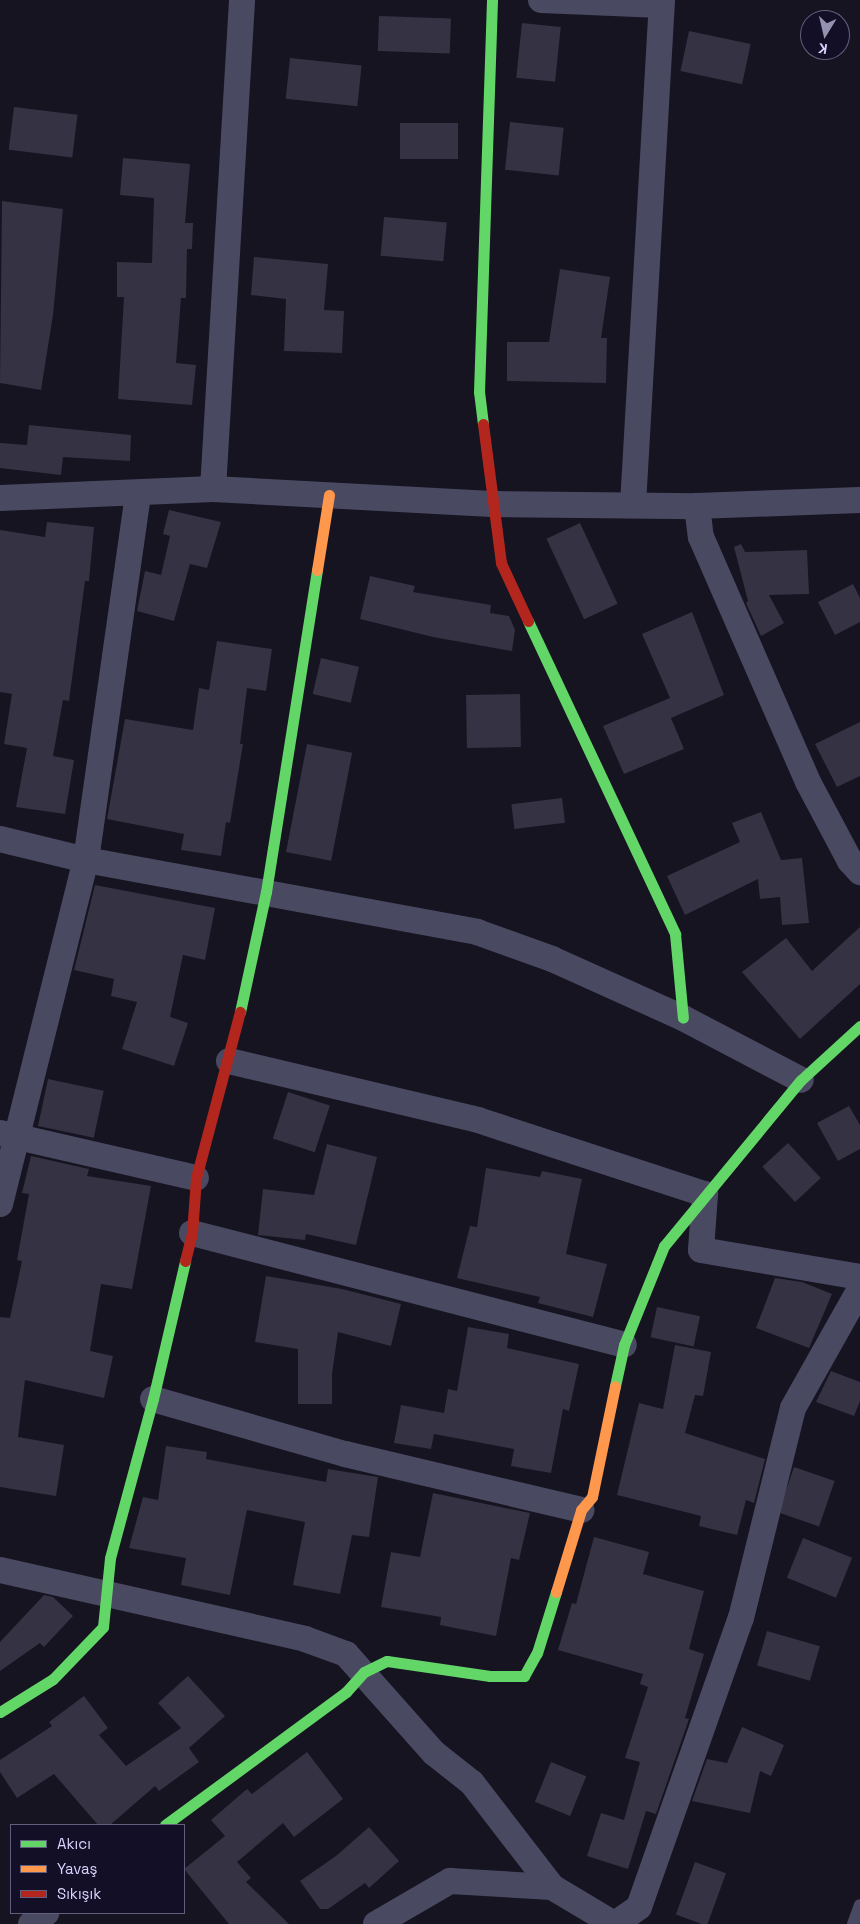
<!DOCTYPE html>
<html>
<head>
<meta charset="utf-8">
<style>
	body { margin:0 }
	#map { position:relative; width:860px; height:1924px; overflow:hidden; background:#161421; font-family:"Space Grotesk",sans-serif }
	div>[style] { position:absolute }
	.building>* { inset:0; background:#343243; transform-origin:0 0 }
	.lane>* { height:12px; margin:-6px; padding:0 6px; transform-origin:6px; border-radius:6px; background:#4a4962 }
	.street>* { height:26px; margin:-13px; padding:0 13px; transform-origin:13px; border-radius:13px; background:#4a4962 }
	.fast>* { height:11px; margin:-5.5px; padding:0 5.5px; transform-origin:5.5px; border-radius:5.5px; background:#63d668 }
	.slow>* { height:11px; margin:-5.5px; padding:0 5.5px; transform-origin:5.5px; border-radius:5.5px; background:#ff974d }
	.jam>* { height:11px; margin:-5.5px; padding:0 5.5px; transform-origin:5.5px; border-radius:5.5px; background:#b3261e }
	span { translate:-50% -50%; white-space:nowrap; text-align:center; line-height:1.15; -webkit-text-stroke:5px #130f26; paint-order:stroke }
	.legend { position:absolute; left:10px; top:1824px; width:175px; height:90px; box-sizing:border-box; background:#130f26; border:1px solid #625e7d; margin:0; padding:6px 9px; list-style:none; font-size:15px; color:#d9d4ff }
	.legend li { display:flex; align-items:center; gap:10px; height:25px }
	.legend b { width:25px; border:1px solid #625e7d }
	.north { position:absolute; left:800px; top:10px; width:50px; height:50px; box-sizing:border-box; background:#130f26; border:1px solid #625e7d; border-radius:50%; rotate:189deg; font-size:14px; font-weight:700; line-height:20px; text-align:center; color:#d9d4ff }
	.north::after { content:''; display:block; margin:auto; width:18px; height:22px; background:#9591b1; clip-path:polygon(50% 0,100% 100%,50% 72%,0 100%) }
</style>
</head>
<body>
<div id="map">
	<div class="building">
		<div style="left:379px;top:16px;width:72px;height:35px;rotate:2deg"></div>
		<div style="left:522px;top:23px;width:39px;height:55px;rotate:6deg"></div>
		<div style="left:689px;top:31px;width:63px;height:41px;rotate:12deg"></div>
		<div style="left:290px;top:58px;width:72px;height:41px;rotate:6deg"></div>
		<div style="left:14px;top:107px;width:64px;height:43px;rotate:7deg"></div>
		<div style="left:510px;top:122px;width:54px;height:48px;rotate:6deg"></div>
		<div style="left:400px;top:123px;width:58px;height:36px"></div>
		<div style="clip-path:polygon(123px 158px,190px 164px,185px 223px,193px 223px,192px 249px,187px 249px,186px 298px,181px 298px,176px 363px,196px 365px,192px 405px,118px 399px,124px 297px,117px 297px,117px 262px,152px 263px,154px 198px,120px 195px)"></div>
		<div style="clip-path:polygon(2px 201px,63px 209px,53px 315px,41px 390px,0 383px)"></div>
		<div style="left:384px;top:217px;width:63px;height:39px;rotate:5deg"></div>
		<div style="clip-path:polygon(254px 257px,328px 264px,324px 310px,344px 311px,342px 353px,284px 351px,286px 299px,251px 295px)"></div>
		<div style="clip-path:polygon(560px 269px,610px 277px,601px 338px,607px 338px,606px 383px,507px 381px,507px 342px,549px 342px)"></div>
		<div style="clip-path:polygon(29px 425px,131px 435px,130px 461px,63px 457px,61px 475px,0 468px,0 443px,27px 445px)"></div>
		<div style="clip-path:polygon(169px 510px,221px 522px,207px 568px,190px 564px,174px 621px,137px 611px,145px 571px,161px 575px,170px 536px,163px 534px)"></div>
		<div style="clip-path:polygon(47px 522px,94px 527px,89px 581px,85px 581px,69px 701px,63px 700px,53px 756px,74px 760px,65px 814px,16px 807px,27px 748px,4px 744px,12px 694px,0 692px,0 530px,45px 537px)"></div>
		<div style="left:580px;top:523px;width:89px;height:37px;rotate:65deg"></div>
		<div style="clip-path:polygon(741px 544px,745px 552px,807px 550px,809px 594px,769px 595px,784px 623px,761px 636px,746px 603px,748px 601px,734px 547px)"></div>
		<div style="clip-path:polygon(370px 576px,415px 586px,413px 592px,491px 605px,490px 613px,509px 616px,515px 630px,512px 651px,433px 637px,360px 619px)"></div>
		<div style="clip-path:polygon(853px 584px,860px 598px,860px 622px,835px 635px,818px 602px)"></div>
		<div style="clip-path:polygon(692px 612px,724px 695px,671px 718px,684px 749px,624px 774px,603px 726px,670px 698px,642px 634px)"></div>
		<div style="clip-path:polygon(217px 641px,272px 649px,266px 691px,247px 688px,240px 744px,243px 744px,230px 823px,226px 822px,221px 856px,181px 850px,184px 834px,107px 819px,125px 719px,193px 730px,199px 688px,209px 690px)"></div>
		<div style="left:321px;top:658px;width:39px;height:37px;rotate:13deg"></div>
		<div style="left:520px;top:694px;width:53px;height:54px;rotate:89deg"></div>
		<div style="clip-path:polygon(860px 722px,860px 776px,837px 787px,815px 744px)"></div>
		<div style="left:307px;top:744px;width:46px;height:110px;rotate:11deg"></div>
		<div style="left:562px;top:798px;width:25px;height:51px;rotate:83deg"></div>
		<div style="clip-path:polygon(761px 812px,781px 860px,802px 858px,809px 923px,782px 925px,780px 897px,760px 899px,758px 879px,685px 915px,667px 876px,740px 842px,732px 823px)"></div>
		<div style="clip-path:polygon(95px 885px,215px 908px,205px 960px,183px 955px,170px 1017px,188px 1023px,174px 1066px,122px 1049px,137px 1002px,111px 996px,114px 979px,74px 970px)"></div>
		<div style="clip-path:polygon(860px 927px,860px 984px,800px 1039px,742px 972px,786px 938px,812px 971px)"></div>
		<div style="left:48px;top:1079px;width:57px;height:48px;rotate:12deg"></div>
		<div style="left:288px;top:1092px;width:44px;height:49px;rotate:18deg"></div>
		<div style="clip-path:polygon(849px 1106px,860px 1125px,860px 1149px,838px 1161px,817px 1123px)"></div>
		<div style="left:788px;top:1143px;width:48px;height:35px;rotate:47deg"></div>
		<div style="clip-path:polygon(327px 1144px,377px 1157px,356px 1245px,306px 1234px,305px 1240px,258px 1235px,263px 1189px,314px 1195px)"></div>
		<div style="clip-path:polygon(31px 1156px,89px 1169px,87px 1176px,151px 1186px,132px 1289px,101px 1284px,90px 1351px,113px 1356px,104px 1398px,25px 1380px,18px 1437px,64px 1445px,56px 1496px,0 1487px,0 1317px,10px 1318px,22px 1261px,17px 1260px,29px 1194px,22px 1193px)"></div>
		<div style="clip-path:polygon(486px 1168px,540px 1177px,542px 1171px,582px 1179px,566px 1254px,607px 1264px,593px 1317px,538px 1303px,540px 1297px,457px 1278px,470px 1226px,477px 1227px)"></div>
		<div style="clip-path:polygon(266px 1276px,342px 1289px,401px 1304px,391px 1346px,338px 1332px,332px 1374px,332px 1404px,298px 1404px,298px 1349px,255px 1342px)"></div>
		<div style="clip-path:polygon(775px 1278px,802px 1282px,832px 1294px,809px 1348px,756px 1328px)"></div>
		<div style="left:657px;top:1307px;width:44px;height:31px;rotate:12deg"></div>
		<div style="clip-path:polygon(468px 1327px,509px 1334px,507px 1348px,579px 1364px,569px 1411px,563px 1409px,551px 1473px,511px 1466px,514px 1449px,434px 1434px,431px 1449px,394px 1443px,401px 1405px,444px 1413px,448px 1389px,457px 1391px)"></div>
		<div style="clip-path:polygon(675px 1345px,711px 1352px,703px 1396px,695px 1395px,685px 1433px,765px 1459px,754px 1503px,746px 1500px,737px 1535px,699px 1526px,701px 1516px,617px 1495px,639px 1403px,663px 1409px)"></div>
		<div style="clip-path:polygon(831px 1371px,860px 1382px,860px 1401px,854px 1416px,816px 1402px)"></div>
		<div style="clip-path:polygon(166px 1446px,207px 1452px,206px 1459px,326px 1482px,328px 1469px,378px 1477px,369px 1537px,352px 1535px,340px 1594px,293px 1585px,305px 1522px,247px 1510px,230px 1595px,181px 1585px,186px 1558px,129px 1548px,143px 1497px,158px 1500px)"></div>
		<div style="left:794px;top:1467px;width:43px;height:48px;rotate:19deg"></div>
		<div style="clip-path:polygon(433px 1493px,530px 1513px,519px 1560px,511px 1558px,496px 1636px,440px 1625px,441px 1617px,381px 1607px,391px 1552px,420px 1557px)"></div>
		<div style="clip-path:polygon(594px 1537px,649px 1552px,643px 1574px,704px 1591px,689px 1649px,704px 1654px,685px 1718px,689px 1719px,656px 1814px,646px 1811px,628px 1869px,587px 1856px,601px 1813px,624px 1820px,640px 1762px,625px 1758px,648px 1687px,640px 1684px,643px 1674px,558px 1650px,572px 1603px,576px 1604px)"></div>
		<div style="left:803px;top:1538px;width:53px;height:43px;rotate:22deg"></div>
		<div style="clip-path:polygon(44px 1595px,53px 1597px,73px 1616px,44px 1647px,40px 1643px,0 1671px,0 1642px)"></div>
		<div style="left:767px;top:1631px;width:55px;height:36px;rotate:16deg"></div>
		<div style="clip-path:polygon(188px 1676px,225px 1716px,189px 1748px,199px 1762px,159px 1791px,155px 1786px,110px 1825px,98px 1825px,54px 1774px,17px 1798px,0 1772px,0 1760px,52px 1726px,49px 1722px,84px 1696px,108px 1728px,99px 1735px,126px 1766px,181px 1728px,158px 1703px)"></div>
		<div style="clip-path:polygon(742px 1727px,784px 1745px,771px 1776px,760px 1771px,750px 1813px,692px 1801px,707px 1759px,727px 1763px)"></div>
		<div style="clip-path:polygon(307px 1752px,343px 1799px,294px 1837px,283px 1823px,237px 1862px,251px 1878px,246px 1882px,289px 1924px,229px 1924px,184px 1869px,225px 1836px,211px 1820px,247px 1789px,252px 1794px)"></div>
		<div style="left:551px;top:1762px;width:38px;height:43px;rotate:22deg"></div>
		<div style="clip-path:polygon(369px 1827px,399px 1861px,369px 1888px,365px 1883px,328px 1909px,320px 1909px,300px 1881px,336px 1856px)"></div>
		<div style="left:695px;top:1862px;width:33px;height:56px;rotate:20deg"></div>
	</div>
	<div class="lane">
		<div style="left:853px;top:1924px;width:20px;rotate:-70deg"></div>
	</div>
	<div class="street">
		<div style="left:541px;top:0;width:120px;rotate:2.4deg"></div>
		<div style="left:213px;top:489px;width:490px;rotate:-86.6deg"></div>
		<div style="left:0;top:498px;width:213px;rotate:-2.4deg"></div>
		<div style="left:213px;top:489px;width:279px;rotate:3.1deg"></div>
		<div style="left:492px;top:504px;width:205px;rotate:0.6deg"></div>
		<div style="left:697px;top:506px;width:163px;rotate:-2.1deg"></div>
		<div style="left:633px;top:505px;width:506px;rotate:-86.71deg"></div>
		<div style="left:697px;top:506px;width:31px;rotate:83deg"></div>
		<div style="left:701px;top:537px;width:267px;rotate:66.4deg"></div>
		<div style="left:808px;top:782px;width:89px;rotate:62deg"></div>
		<div style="left:850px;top:861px;width:15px;rotate:48deg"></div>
		<div style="left:0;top:839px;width:89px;rotate:13.7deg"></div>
		<div style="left:86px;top:860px;width:398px;rotate:10.4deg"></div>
		<div style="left:477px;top:932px;width:80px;rotate:19.8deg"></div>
		<div style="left:552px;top:959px;width:144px;rotate:24.2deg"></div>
		<div style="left:683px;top:1018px;width:133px;rotate:27.7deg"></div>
		<div style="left:229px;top:1061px;width:256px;rotate:13.3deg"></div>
		<div style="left:478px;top:1120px;width:239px;rotate:18.1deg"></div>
		<div style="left:705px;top:1194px;width:56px;rotate:94.1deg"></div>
		<div style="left:701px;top:1250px;width:161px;rotate:9.6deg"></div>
		<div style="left:0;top:1133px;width:201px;rotate:12.9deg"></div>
		<div style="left:0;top:1204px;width:355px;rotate:-76deg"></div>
		<div style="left:86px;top:860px;width:370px;rotate:-81.9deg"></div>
		<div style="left:192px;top:1233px;width:446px;rotate:14.5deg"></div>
		<div style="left:153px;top:1399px;width:200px;rotate:16deg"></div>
		<div style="left:345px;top:1454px;width:243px;rotate:13.3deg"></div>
		<div style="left:0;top:1570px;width:313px;rotate:12.7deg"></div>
		<div style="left:305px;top:1639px;width:44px;rotate:20.1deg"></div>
		<div style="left:346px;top:1654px;width:132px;rotate:48.4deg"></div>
		<div style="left:434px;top:1753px;width:48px;rotate:38.3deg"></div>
		<div style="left:472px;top:1783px;width:131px;rotate:52.4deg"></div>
		<div style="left:552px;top:1887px;width:72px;rotate:30.8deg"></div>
		<div style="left:31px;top:1924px;width:19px;rotate:-36deg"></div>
		<div style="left:376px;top:1924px;width:86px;rotate:-30.2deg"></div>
		<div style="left:450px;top:1881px;width:102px;rotate:3.4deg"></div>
		<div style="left:615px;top:1924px;width:29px;rotate:-35deg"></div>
		<div style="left:639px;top:1907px;width:306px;rotate:-70.6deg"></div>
		<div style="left:741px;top:1618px;width:216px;rotate:-76.1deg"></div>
		<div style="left:793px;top:1408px;width:137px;rotate:-60.6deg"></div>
	</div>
	<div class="fast">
		<div style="left:483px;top:424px;width:32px;rotate:-97deg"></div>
		<div style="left:479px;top:392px;width:392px;rotate:-88.1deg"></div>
		<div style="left:528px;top:621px;width:346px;rotate:64.8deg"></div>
		<div style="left:675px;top:934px;width:84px;rotate:84.6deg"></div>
		<div style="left:240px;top:1012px;width:123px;rotate:-77.8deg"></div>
		<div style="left:266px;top:892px;width:326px;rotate:-81deg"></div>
		<div style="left:615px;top:1386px;width:42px;rotate:-77.6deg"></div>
		<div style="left:624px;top:1345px;width:107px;rotate:-68deg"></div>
		<div style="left:664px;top:1246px;width:215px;rotate:-50.5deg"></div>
		<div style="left:801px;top:1080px;width:80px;rotate:-42.5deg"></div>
		<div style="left:0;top:1712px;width:62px;rotate:-31.9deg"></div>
		<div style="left:53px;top:1679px;width:72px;rotate:-46.1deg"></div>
		<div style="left:103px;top:1627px;width:69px;rotate:-84.2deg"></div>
		<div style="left:110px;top:1558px;width:165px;rotate:-74.9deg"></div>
		<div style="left:153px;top:1399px;width:142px;rotate:-76.9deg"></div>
		<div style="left:165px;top:1825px;width:225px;rotate:-36.3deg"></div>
		<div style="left:346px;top:1692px;width:27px;rotate:-48deg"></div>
		<div style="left:364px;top:1672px;width:25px;rotate:-26deg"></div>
		<div style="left:387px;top:1661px;width:104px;rotate:8.3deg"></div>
		<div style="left:490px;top:1676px;width:34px"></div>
		<div style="left:524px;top:1676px;width:26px;rotate:-61deg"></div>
		<div style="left:537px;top:1653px;width:64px;rotate:-72.7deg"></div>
	</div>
	<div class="slow">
		<div style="left:317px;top:570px;width:76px;rotate:-80.9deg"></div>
		<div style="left:556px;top:1592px;width:86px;rotate:-73deg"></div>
		<div style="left:581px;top:1510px;width:17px;rotate:-50deg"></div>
		<div style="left:592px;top:1497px;width:113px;rotate:-78.3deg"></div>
	</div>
	<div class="jam">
		<div style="left:483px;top:424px;width:140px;rotate:82.6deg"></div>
		<div style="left:501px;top:563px;width:64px;rotate:65deg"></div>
		<div style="left:185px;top:1261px;width:29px;rotate:-76deg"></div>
		<div style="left:192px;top:1233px;width:55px;rotate:-85.8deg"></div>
		<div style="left:196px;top:1178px;width:172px;rotate:-75.2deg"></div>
	</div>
	<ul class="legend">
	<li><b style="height:6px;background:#63d668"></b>Akıcı</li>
	<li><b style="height:6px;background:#ff974d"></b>Yavaş</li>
	<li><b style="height:6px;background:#b3261e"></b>Sıkışık</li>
	</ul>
	<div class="north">K</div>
</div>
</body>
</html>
